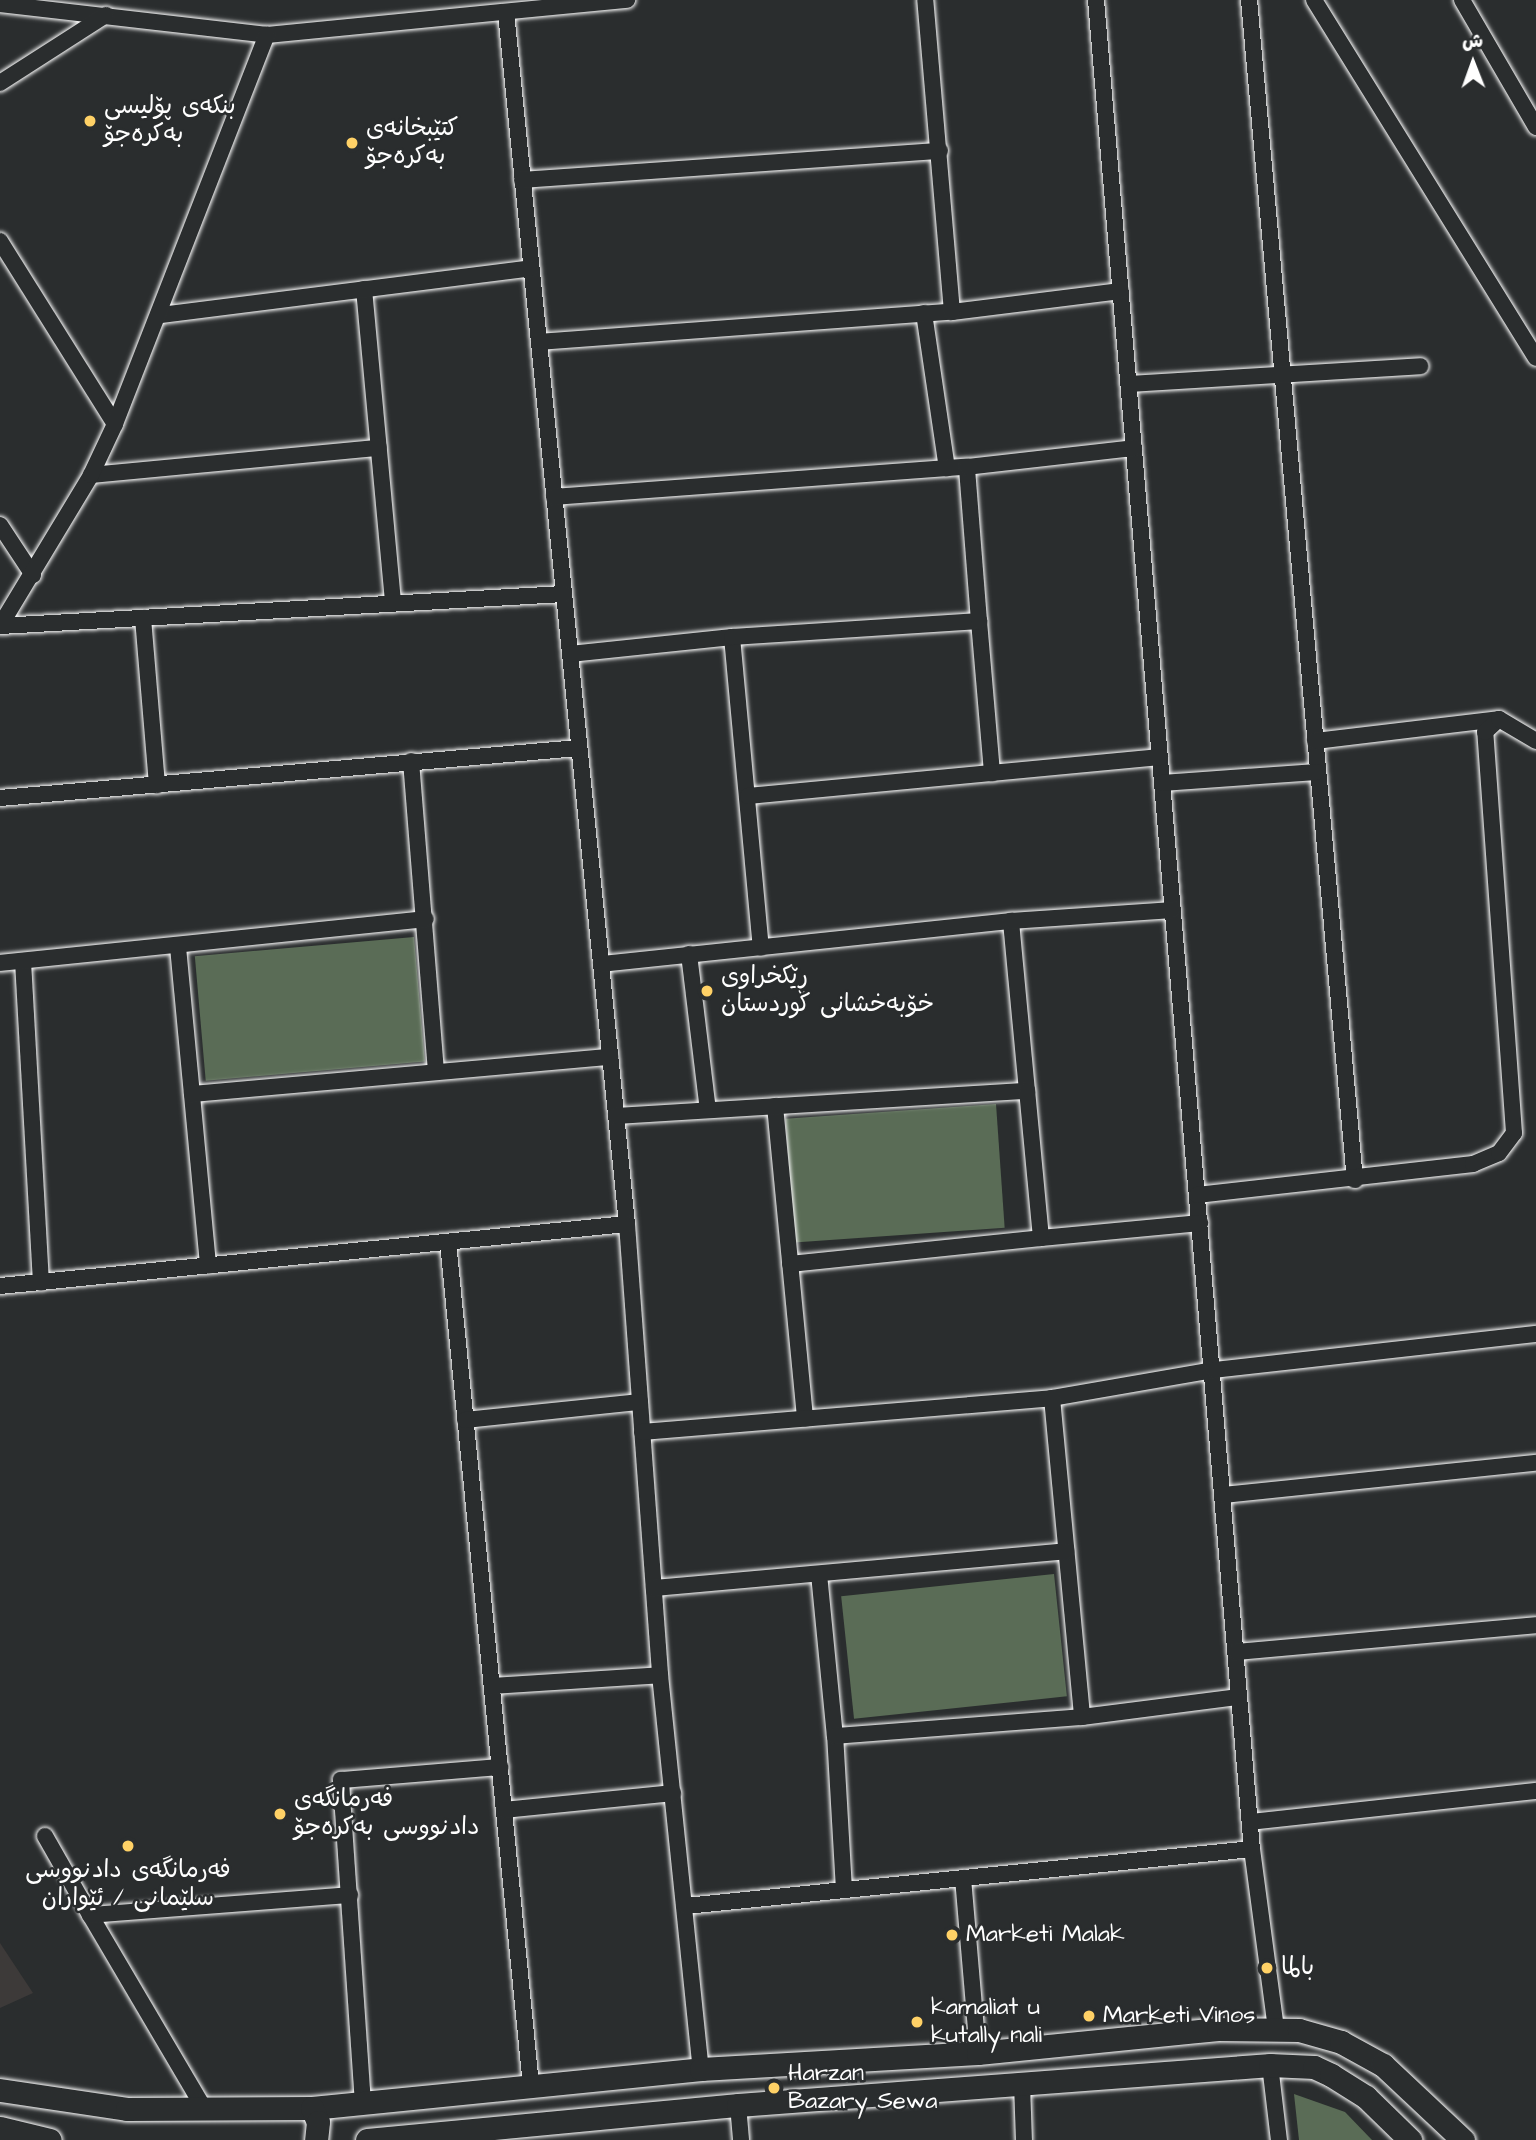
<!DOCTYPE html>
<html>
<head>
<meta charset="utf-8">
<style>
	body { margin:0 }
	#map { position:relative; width:1536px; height:2140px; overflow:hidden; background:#2a2d2e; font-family:"Architects Daughter","Playpen Sans Arabic",sans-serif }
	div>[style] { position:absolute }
	.built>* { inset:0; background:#3d3a39 }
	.green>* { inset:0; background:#5a6c56; transform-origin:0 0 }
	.roads { filter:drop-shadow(0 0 2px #fff) drop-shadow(0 0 2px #fff) }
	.minor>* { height:16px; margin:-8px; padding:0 8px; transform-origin:8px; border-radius:8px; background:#2a2d2e }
	.secondary>* { height:23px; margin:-11.5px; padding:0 11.5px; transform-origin:11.5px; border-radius:11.5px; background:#2a2d2e }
	.dots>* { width:19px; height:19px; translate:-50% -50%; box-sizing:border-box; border:4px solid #2a2d2e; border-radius:50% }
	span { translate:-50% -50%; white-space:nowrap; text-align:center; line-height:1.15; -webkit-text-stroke:5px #2a2d2e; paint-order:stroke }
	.poi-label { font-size:24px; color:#fff }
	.left { translate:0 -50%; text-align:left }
	.north { position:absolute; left:1438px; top:28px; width:70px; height:70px; -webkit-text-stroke:5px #2a2d2e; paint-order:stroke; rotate:359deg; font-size:19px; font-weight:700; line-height:28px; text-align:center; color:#fff }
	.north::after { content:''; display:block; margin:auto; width:24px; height:32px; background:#fff; clip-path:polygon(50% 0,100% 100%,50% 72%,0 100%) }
</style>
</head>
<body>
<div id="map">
	<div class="built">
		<div style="clip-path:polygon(0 1943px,33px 1993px,0 2008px)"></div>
	</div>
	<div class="green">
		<div style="left:414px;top:937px;width:125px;height:220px;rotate:85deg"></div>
		<div style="left:996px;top:1104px;width:124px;height:211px;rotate:86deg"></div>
		<div style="left:1054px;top:1574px;width:123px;height:214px;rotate:84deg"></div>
		<div style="clip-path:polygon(1294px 2094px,1345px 2112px,1372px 2140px,1299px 2140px)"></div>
	</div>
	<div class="roads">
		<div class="minor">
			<div style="left:1096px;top:0;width:1856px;rotate:85.18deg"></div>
			<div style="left:1252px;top:1849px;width:183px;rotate:82.4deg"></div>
			<div style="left:1249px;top:0;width:1185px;rotate:84.87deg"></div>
			<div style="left:1314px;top:0;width:421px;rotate:58.2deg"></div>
			<div style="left:1462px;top:0;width:147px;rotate:59.8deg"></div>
			<div style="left:0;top:4px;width:269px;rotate:6.6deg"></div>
			<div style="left:267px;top:35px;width:362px;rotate:-5.6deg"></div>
			<div style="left:506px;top:12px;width:1218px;rotate:84.3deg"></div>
			<div style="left:627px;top:1224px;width:452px;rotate:85.8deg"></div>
			<div style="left:660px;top:1675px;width:396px;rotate:84.1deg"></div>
			<div style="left:0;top:83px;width:126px;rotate:-32.7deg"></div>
			<div style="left:522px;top:180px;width:419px;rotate:-4deg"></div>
			<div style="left:0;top:241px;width:216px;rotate:57.9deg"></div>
			<div style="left:364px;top:289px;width:315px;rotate:84.7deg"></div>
			<div style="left:952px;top:312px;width:170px;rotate:-7.1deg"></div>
			<div style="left:924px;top:313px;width:157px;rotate:81.6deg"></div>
			<div style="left:161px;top:315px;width:373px;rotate:-7.2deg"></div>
			<div style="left:539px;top:342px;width:414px;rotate:-4.2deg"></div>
			<div style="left:952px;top:312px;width:313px;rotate:-94.9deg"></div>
			<div style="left:1129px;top:384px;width:292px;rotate:-3.5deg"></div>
			<div style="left:91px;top:475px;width:289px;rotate:-5.4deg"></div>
			<div style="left:554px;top:497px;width:414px;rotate:-4.2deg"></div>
			<div style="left:0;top:525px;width:60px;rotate:56.6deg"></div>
			<div style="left:143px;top:618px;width:168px;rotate:85.2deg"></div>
			<div style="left:979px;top:621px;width:153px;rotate:85.1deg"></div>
			<div style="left:0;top:626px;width:176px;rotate:-58.9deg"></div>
			<div style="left:91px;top:475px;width:56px;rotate:-64.8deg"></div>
			<div style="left:115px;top:424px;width:418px;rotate:-68.7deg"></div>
			<div style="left:0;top:626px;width:565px;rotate:-3.25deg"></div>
			<div style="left:732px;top:637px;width:312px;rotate:84.7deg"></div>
			<div style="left:570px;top:654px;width:163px;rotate:-6deg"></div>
			<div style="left:732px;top:637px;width:248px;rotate:-3.7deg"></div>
			<div style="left:979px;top:621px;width:154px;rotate:-94.5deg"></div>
			<div style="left:967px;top:467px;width:168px;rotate:-6.5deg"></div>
			<div style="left:1315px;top:741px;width:185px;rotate:-6.8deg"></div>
			<div style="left:411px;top:761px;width:312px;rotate:85.4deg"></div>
			<div style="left:1162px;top:783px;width:155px;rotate:-4.1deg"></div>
			<div style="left:748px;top:796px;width:414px;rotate:-5.4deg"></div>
			<div style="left:0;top:798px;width:581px;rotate:-4.94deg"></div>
			<div style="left:178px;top:947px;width:320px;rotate:84.6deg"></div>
			<div style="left:689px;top:954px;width:157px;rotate:83.1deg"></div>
			<div style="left:23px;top:961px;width:322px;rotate:86.8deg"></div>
			<div style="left:0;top:963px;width:428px;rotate:-5.9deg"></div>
			<div style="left:601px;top:964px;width:412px;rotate:-6deg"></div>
			<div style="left:192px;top:1094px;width:420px;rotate:-5.1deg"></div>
			<div style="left:775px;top:1106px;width:314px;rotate:84.5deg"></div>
			<div style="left:616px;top:1116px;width:412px;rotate:-3.5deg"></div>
			<div style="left:1027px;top:1091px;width:171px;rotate:-95.4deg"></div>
			<div style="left:1011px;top:921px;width:162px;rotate:-3.9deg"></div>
			<div style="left:1197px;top:1195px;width:278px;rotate:-6.4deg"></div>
			<div style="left:1473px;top:1164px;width:28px;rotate:-23deg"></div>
			<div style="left:1499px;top:1153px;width:25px;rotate:-53deg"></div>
			<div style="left:1514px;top:1133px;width:402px;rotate:-94.1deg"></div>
			<div style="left:1485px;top:732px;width:19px;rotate:-43deg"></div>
			<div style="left:1499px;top:719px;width:43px;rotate:30.7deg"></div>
			<div style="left:1041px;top:1238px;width:160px;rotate:-5.4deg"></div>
			<div style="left:448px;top:1242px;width:848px;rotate:84.38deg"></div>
			<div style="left:790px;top:1264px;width:252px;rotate:-5.9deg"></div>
			<div style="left:1041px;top:1238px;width:148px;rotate:-95.4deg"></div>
			<div style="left:0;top:1286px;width:630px;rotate:-5.65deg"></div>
			<div style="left:1052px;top:1398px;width:164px;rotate:-9.8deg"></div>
			<div style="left:1214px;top:1370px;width:324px;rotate:-6.4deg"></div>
			<div style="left:465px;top:1420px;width:176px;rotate:-5.9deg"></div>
			<div style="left:642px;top:1432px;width:411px;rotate:-4.7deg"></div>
			<div style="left:1052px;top:1398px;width:320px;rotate:84.6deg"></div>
			<div style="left:1082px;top:1717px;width:158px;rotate:-7.3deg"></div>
			<div style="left:1224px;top:1495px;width:314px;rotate:-5.9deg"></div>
			<div style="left:819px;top:1574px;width:163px;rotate:84.4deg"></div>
			<div style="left:654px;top:1588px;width:414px;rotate:-5.1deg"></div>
			<div style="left:1236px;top:1652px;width:301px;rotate:-5.1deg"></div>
			<div style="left:492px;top:1686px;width:168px;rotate:-3.7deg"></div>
			<div style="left:504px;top:1810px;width:170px;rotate:-5.7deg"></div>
			<div style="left:1250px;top:1822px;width:288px;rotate:-6.2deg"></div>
			<div style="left:45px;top:1836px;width:91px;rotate:60.3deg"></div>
			<div style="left:963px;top:1878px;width:176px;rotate:85.1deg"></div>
			<div style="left:844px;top:1890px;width:154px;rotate:-93.3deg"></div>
			<div style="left:835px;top:1736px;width:248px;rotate:-4.4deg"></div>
			<div style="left:686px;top:1906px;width:569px;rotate:-5.75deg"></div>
			<div style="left:1270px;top:2065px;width:76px;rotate:83.2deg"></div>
			<div style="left:1022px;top:2084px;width:56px;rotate:88deg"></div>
			<div style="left:363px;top:2104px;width:325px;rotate:-93.9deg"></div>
			<div style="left:341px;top:1780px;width:160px;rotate:-4.7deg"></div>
			<div style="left:738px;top:2105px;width:35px;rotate:85deg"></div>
			<div style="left:205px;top:2110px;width:226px;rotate:-120.5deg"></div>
			<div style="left:90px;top:1915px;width:261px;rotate:-4.4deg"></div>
		</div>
		<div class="secondary">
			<div style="left:0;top:2090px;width:128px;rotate:8.5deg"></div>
			<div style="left:127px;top:2109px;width:185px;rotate:-0.3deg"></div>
			<div style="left:312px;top:2108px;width:391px;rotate:-5.7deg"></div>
			<div style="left:701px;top:2069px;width:277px;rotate:-3.3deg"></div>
			<div style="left:978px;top:2053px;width:241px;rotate:-5.7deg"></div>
			<div style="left:1218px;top:2029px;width:81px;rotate:0.7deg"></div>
			<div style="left:1299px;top:2030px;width:44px;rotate:15.9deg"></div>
			<div style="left:1341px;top:2042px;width:48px;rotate:28.7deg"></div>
			<div style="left:1383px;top:2065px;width:110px;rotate:43.2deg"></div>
			<div style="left:312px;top:2108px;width:15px;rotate:67deg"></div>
			<div style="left:318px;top:2122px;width:18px;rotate:96deg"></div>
			<div style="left:0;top:2128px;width:51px;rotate:13.5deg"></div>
			<div style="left:367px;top:2140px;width:373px;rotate:-5.4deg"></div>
			<div style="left:738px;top:2105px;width:534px;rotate:-4.3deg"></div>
			<div style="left:1270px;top:2065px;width:44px;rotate:2.6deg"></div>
			<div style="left:1314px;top:2067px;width:19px;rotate:25deg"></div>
			<div style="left:1331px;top:2075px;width:41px;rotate:32.2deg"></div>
			<div style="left:1366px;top:2097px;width:62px;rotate:44.3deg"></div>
		</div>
	</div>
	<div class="dots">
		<div style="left:90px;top:121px;background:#ffd166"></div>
		<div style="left:352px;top:143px;background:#ffd166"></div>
		<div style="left:707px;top:991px;background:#ffd166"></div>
		<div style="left:280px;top:1814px;background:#ffd166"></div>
		<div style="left:128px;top:1846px;background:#ffd166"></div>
		<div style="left:952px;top:1935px;background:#ffd166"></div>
		<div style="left:1267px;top:1968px;background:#ffd166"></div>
		<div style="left:1089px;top:2016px;background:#ffd166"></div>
		<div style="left:917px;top:2022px;background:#ffd166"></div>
		<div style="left:774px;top:2088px;background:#ffd166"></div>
	</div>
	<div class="poi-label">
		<span class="left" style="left:104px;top:121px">بنکەی پۆلیسی<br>بەکرەجۆ</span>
		<span class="left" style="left:366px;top:143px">کتێبخانەی<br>بەکرەجۆ</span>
		<span class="left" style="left:721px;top:991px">ڕێکخراوی<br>خۆبەخشانی کوردستان</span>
		<span class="left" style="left:294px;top:1814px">فەرمانگەی<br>دادنووسی بەکرەجۆ</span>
		<span style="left:128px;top:1885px">فەرمانگەی دادنووسی<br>سلێمانی / ئێواران</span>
		<span class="left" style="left:966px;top:1935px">Marketi Malak</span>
		<span class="left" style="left:1281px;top:1968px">بالما</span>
		<span class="left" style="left:931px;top:2022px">kamaliat u<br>kutally nali</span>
		<span class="left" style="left:1103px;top:2016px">Marketi Vinos</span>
		<span class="left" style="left:788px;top:2088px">Harzan<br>Bazary Sewa</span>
	</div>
	<div class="north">ش</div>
</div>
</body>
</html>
